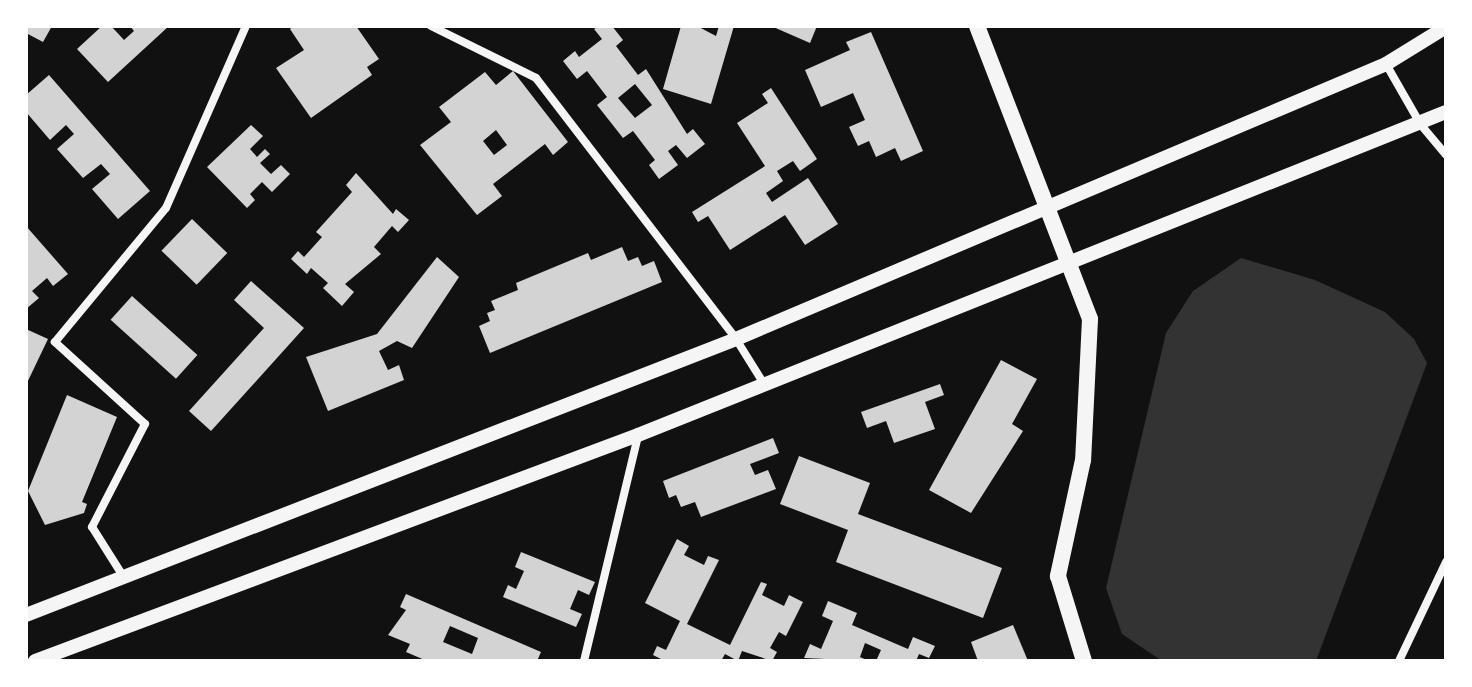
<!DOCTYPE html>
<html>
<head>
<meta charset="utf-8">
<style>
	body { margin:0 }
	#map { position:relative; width:1472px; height:687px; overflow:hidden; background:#111; font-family:"Varela Round",sans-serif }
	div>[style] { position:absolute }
	.water>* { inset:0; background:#333 }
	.building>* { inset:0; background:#d3d3d3; transform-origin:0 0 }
	.minor>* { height:8px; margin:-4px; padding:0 4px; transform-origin:4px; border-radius:4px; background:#f5f5f5 }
	.tertiary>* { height:14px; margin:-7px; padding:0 7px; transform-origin:7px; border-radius:7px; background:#f5f5f5 }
	.secondary>* { height:16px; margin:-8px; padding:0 8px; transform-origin:8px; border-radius:8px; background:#f5f5f5 }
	span { translate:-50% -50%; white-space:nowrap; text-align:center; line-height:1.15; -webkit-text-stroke:7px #fff; paint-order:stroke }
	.frame { position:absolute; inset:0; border:28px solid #fff; pointer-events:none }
</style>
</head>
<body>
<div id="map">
	<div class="water">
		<div style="clip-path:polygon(1241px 258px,1315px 280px,1385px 312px,1414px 339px,1427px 363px,1316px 661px,1162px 661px,1122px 634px,1106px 588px,1166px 333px,1193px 291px)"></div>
	</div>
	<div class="building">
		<div style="clip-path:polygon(26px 26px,52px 26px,43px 42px,26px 33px)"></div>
		<div style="clip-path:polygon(102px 26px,111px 26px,124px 40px,134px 31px,130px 26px,169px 26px,108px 82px,77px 49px)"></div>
		<div style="clip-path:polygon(294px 26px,356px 26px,379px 59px,367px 67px,372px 75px,311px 118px,276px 68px,304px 50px,290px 29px)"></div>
		<div style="clip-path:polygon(evenodd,599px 26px,612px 26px,623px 40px,616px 46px,638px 75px,646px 69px,687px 134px,693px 129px,705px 144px,687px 158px,676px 145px,668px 151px,678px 165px,659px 179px,649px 165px,655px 160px,633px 131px,623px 138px,597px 105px,607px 97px,587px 71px,577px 79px,563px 61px,575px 51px,579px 57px,602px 39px,594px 29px,599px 26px,635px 84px,652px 105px,635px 118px,618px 98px,635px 84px)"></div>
		<div style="clip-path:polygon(681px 26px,697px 26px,716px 36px,719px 26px,734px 26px,711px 104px,663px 89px)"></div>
		<div style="clip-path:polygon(771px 26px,817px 26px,810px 43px)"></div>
		<div style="clip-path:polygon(871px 32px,923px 151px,901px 161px,895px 148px,876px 157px,869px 141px,858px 146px,849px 127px,865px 120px,853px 93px,821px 107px,805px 70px,850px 50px,846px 42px)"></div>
		<div style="clip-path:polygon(evenodd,513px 71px,568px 142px,553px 155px,545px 144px,493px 184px,502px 196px,477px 215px,420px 145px,451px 122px,439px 107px,485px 72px,496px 85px,513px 71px,496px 130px,507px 145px,494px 155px,483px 141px,496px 130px)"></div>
		<div style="clip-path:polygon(49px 75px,150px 191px,118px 219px,92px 189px,110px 174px,101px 164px,83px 178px,57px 149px,74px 134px,66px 125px,50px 140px,26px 112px,26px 95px)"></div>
		<div style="clip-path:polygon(771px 88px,817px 159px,800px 171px,793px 161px,777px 171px,783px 181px,766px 193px,772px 202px,808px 178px,838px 224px,805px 245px,785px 215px,730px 250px,708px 216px,698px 222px,692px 212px,765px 166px,737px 123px,768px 103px,762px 94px)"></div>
		<div style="clip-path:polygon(251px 125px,263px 136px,250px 149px,257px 157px,265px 149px,270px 154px,260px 163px,271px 174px,281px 165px,290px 174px,272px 192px,262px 182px,250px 194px,255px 200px,247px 208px,207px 167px)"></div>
		<div style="clip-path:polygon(356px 173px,393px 214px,396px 209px,409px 220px,398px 232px,392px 226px,374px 247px,381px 254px,345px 284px,354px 292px,342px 306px,323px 288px,328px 283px,311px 268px,307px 274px,291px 259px,298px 251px,304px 257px,322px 237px,316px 232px,352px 192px,346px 185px)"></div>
		<div style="left:192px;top:219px;width:49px;height:44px;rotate:44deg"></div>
		<div style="clip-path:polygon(26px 226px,68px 274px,53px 286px,47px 278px,32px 291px,39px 298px,26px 309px)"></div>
		<div style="clip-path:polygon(622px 247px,628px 261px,638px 257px,642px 266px,654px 261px,662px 282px,490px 353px,479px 326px,490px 321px,487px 313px,495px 310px,491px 301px,518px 290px,516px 283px,588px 253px,591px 260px)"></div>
		<div style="clip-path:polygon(437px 257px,459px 277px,412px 348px,397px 341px,379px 351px,388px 370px,399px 365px,404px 380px,328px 411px,306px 357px,377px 334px)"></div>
		<div style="clip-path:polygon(251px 281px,304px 328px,211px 431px,189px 411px,264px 328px,234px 300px)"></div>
		<div style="left:132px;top:296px;width:88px;height:32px;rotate:42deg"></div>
		<div style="clip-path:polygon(26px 329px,48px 339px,26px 385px)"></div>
		<div style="clip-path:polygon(1001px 360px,1037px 379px,1012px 424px,1023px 431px,971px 513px,929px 490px)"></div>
		<div style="clip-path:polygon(940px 384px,944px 395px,925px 402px,935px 429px,894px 443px,886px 421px,867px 428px,861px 412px)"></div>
		<div style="clip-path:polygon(67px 395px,117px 417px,82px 502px,87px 504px,84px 513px,45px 525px,28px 491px)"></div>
		<div style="clip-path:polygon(773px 438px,779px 453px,750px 464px,755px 475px,768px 470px,776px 489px,701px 517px,695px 502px,681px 507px,676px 495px,669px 498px,663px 481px)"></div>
		<div style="clip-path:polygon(799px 456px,870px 483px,858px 514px,1002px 568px,983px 618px,836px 562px,848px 530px,780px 504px)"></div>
		<div style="clip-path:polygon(677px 539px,689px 546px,684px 555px,704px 565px,708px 556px,719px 560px,687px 624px,730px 645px,761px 582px,767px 584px,762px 595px,784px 606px,789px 595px,803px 602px,786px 636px,779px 632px,770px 648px,777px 652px,772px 661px,742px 651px,738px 661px,725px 654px,721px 661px,665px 661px,653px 655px,657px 646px,666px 650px,680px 621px,645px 603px)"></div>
		<div style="clip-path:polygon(521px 552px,595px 582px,589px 595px,578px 590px,570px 609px,582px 614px,576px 627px,503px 597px,508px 585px,516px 589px,524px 571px,515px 567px)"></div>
		<div style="clip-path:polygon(evenodd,406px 594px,541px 652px,537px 661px,427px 661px,406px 652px,410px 644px,388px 635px,406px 610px,400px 607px,406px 594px,450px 626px,478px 638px,472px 654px,443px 642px,450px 626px)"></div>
		<div style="clip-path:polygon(828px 601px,857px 613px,852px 625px,908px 649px,913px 637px,935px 646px,929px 658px,919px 654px,916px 661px,876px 661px,881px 650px,865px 643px,860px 657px,869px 661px,804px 658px,810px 644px,821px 649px,833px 621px,822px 616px)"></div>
		<div style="clip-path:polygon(1013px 625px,1028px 661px,978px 661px,971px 642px)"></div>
	</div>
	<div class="minor">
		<div style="left:431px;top:26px;width:117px;rotate:26.3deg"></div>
		<div style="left:536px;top:78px;width:329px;rotate:52.5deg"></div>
		<div style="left:736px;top:339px;width:53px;rotate:58.1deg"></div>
		<div style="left:1386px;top:64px;width:70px;rotate:60.2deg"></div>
		<div style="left:1421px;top:125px;width:39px;rotate:50deg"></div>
		<div style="left:123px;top:576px;width:58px;rotate:-122.3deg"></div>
		<div style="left:92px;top:527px;width:116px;rotate:-62.8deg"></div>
		<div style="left:145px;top:424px;width:122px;rotate:-137.7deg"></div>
		<div style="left:55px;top:342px;width:174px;rotate:-50.4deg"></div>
		<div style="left:166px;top:208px;width:199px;rotate:-66.3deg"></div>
		<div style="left:584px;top:661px;width:231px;rotate:-76.5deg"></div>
		<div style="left:1399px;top:661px;width:110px;rotate:-64.6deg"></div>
	</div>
	<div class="tertiary">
		<div style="left:26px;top:615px;width:762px;rotate:-21.24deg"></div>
		<div style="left:736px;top:339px;width:706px;rotate:-22.93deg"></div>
		<div style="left:1386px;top:64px;width:70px;rotate:-31.7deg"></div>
		<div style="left:35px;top:661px;width:644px;rotate:-20.55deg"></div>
		<div style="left:638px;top:435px;width:870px;rotate:-21.79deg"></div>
	</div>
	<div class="secondary">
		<div style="left:977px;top:26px;width:314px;rotate:68.9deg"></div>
		<div style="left:1090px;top:319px;width:141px;rotate:92.8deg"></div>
		<div style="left:1083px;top:460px;width:119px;rotate:102.2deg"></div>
		<div style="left:1058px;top:576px;width:89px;rotate:73deg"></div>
	</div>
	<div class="frame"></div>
</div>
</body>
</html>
